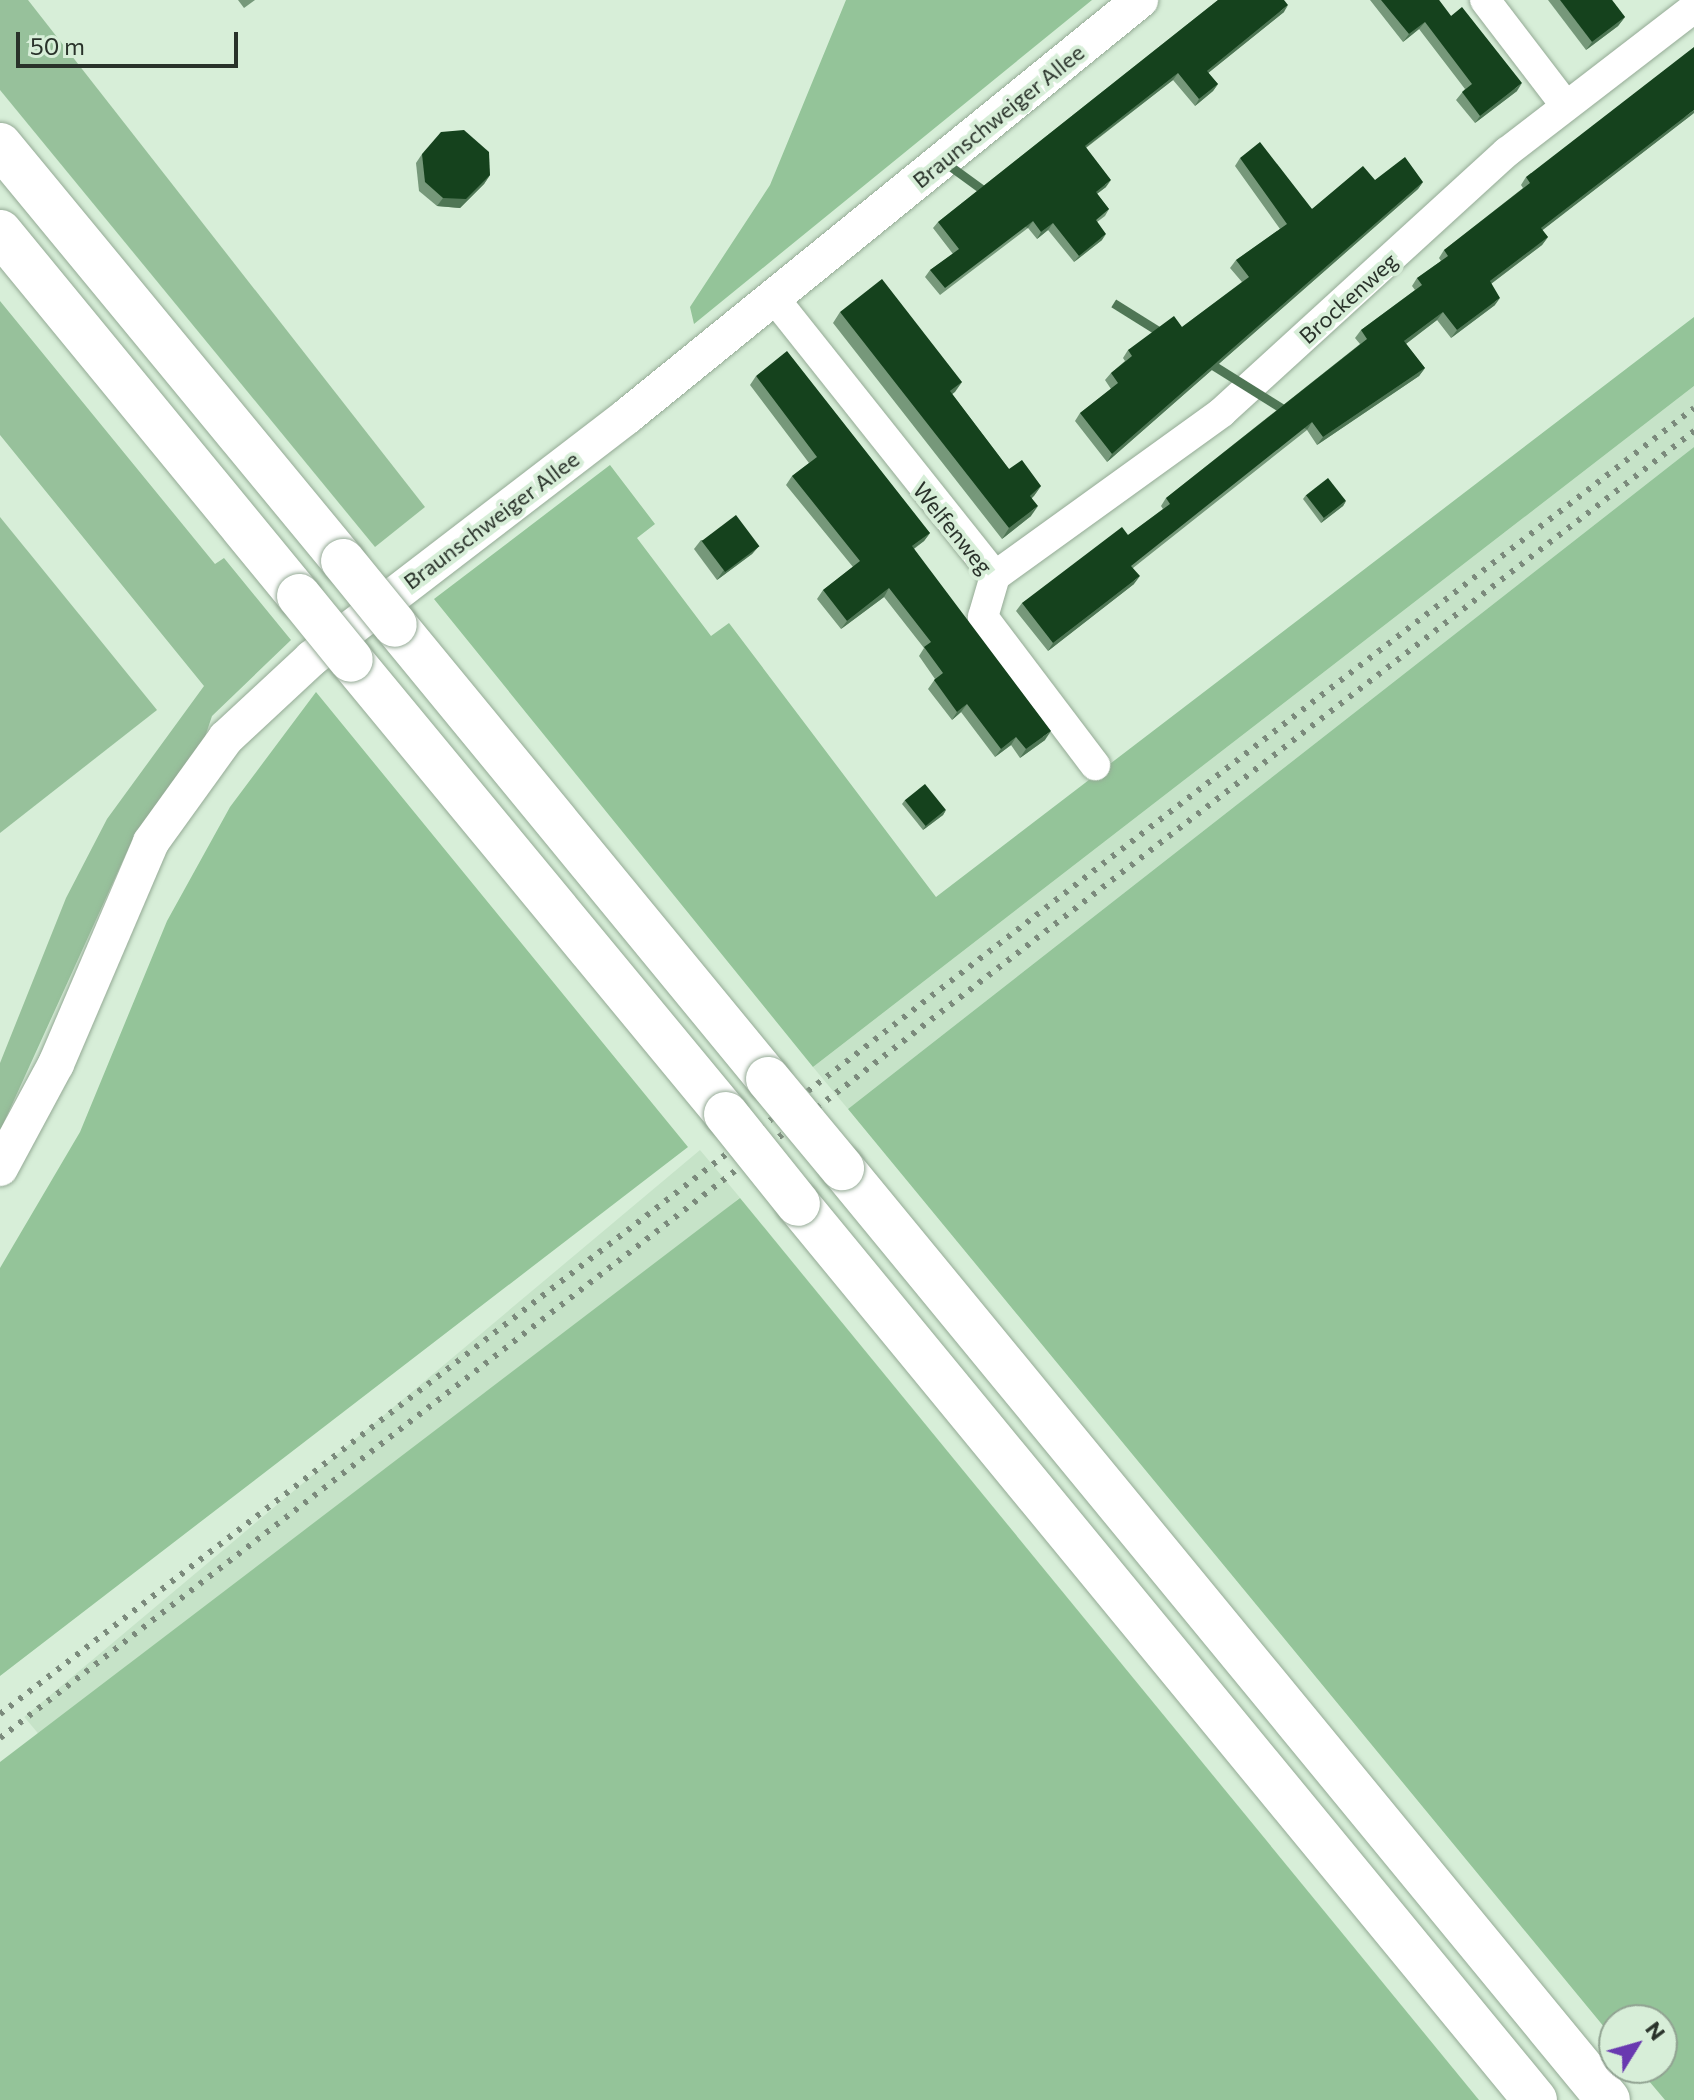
<!DOCTYPE html>
<html>
<head>
<meta charset="utf-8">
<style>
	body { margin:0 }
	#map { position:relative; width:1694px; height:2100px; overflow:hidden; background:#d7eed8; font-family:Commissioner,sans-serif }
	div>[style] { position:absolute }
	.built>* { inset:0; background:#c6e3c8; transform-origin:0 0 }
	.green>* { inset:0; background:#97c19b }
	.forest>* { inset:0; background:#94c499 }
	.roads { filter:drop-shadow(0 0 2px #94aa95) drop-shadow(0 0 2px #94aa95) }
	.minor>* { height:30px; margin:-15px; padding:0 15px; transform-origin:15px; border-radius:15px; background:#fff }
	.tertiary>* { height:36px; margin:-18px; padding:0 18px; transform-origin:18px; border-radius:18px; background:#fff }
	.motorway>* { height:44px; margin:-22px; padding:0 22px; transform-origin:22px; border-radius:22px; background:#fff }
	.rail>* { height:6px; margin-top:-3px; transform-origin:0; background:repeating-linear-gradient(90deg,#7b8a7c 0 4px,transparent 0 12px) }
	.bridges { filter:drop-shadow(0 0 2px #94aa95) drop-shadow(0 0 2px #94aa95) }
	.motorway-bridge>* { height:44px; margin:-22px; padding:0 22px; transform-origin:22px; border-radius:22px; background:#fff }
	.wall>* { inset:0; background:#76987a }
	.shaded-wall>* { inset:0; background:#4f7655; transform-origin:0 0 }
	.building>* { inset:0; background:#15421d; transform-origin:0 0 }
	span { translate:-50% -50%; white-space:nowrap; text-align:center; line-height:1.15; -webkit-text-stroke:8px #d7eed8; paint-order:stroke }
	.street-label { font-size:22px; color:#29322a }
	.north { position:absolute; left:1598px; top:2004px; width:80px; height:80px; box-sizing:border-box; background:#d7eed8; border:2px solid #91a392; border-radius:50%; rotate:53deg; font-size:22px; font-weight:700; line-height:32px; text-align:center; color:#29322a }
	.north::after { content:''; display:block; margin:auto; width:28px; height:36px; background:#6939b0; clip-path:polygon(50% 0,100% 100%,50% 72%,0 100%) }
	.scale { position:absolute; left:16px; top:32px; width:222px; height:36px; box-sizing:border-box; border:4px solid #29322a; border-top:0; padding-left:10px; font-size:24px; line-height:28px; white-space:nowrap; color:#29322a; -webkit-text-stroke:6px #d7eed8; paint-order:stroke }
</style>
</head>
<body>
<div id="map">
	<div class="built">
		<div style="clip-path:polygon(1694px 386px,1694px 447px,848px 1109px,813px 1067px)"></div>
		<div style="left:700px;top:1150px;width:62px;height:882px;rotate:50deg"></div>
	</div>
	<div class="green">
		<div style="clip-path:polygon(0 0,28px 0,425px 507px,375px 547px,0 90px)"></div>
		<div style="clip-path:polygon(0 301px,215px 564px,224px 558px,291px 640px,212px 716px,205px 737px,135px 834px,0 1131px,0 1063px,66px 898px,107px 819px,204px 686px,0 435px)"></div>
		<div style="clip-path:polygon(0 517px,157px 710px,0 833px)"></div>
	</div>
	<div class="forest">
		<div style="clip-path:polygon(846px 0,1092px 0,694px 324px,690px 307px,770px 185px)"></div>
		<div style="clip-path:polygon(1694px 317px,1694px 386px,813px 1067px,434px 599px,610px 465px,655px 524px,637px 538px,711px 636px,729px 623px,936px 897px)"></div>
		<div style="clip-path:polygon(1694px 447px,1694px 2100px,1665px 2100px,1638px 2068px,1662px 2068px,1662px 2020px,1614px 2020px,1614px 2039px,848px 1109px)"></div>
		<div style="clip-path:polygon(316px 692px,688px 1147px,0 1676px,0 1268px,80px 1132px,167px 921px,230px 807px)"></div>
		<div style="clip-path:polygon(740px 1198px,1479px 2100px,0 2100px,0 1762px)"></div>
	</div>
	<div class="roads">
		<div class="minor">
			<div style="left:1485px;top:0;width:133px;rotate:52.6deg"></div>
			<div style="left:774px;top:298px;width:355px;rotate:51.5deg"></div>
			<div style="left:995px;top:576px;width:280px;rotate:-35.8deg"></div>
			<div style="left:1222px;top:412px;width:386px;rotate:-42.4deg"></div>
			<div style="left:1507px;top:152px;width:236px;rotate:-37.6deg"></div>
			<div style="left:995px;top:576px;width:43px;rotate:106.3deg"></div>
			<div style="left:983px;top:617px;width:186px;rotate:52.9deg"></div>
		</div>
		<div class="tertiary">
			<div style="left:0;top:1168px;width:118px;rotate:-61.7deg"></div>
			<div style="left:56px;top:1064px;width:241px;rotate:-66.8deg"></div>
			<div style="left:151px;top:842px;width:128px;rotate:-54.2deg"></div>
			<div style="left:226px;top:738px;width:117px;rotate:-42.9deg"></div>
			<div style="left:312px;top:658px;width:396px;rotate:-37.5deg"></div>
			<div style="left:626px;top:417px;width:662px;rotate:-39.05deg"></div>
		</div>
		<div class="motorway">
			<div style="left:0;top:145px;width:539px;rotate:50.49deg"></div>
			<div style="left:0;top:232px;width:471px;rotate:50.6deg"></div>
			<div style="left:395px;top:625px;width:588px;rotate:50.59deg"></div>
			<div style="left:351px;top:660px;width:589px;rotate:50.44deg"></div>
			<div style="left:842px;top:1168px;width:1206px;rotate:50.58deg"></div>
			<div style="left:798px;top:1204px;width:1160px;rotate:50.56deg"></div>
		</div>
	</div>
	<div class="rail">
		<div style="left:0;top:1714px;width:2139px;rotate:-37.63deg"></div>
		<div style="left:0;top:1738px;width:2140px;rotate:-37.65deg"></div>
	</div>
	<div class="bridges">
		<div class="motorway-bridge">
			<div style="left:343px;top:561px;width:82px;rotate:50.9deg"></div>
			<div style="left:299px;top:596px;width:82px;rotate:50.9deg"></div>
			<div style="left:768px;top:1079px;width:116px;rotate:50.3deg"></div>
			<div style="left:726px;top:1114px;width:115px;rotate:51.3deg"></div>
		</div>
	</div>
	<div class="wall">
		<div style="clip-path:polygon(238px 0,255px 0,244px 8px)"></div>
		<div style="clip-path:polygon(1218px 0,1284px 12px,1208px 73px,1218px 84px,1213px 91px,1195px 106px,1173px 80px,1086px 148px,1106px 187px,1097px 194px,1109px 209px,1105px 216px,1097px 222px,1102px 240px,1074px 262px,1048px 230px,1037px 239px,1028px 228px,940px 295px,925px 277px,930px 270px,953px 254px,933px 228px,938px 222px)"></div>
		<div style="clip-path:polygon(1370px 0,1439px 0,1451px 16px,1517px 91px,1475px 123px,1456px 100px,1465px 89px,1419px 29px,1403px 42px)"></div>
		<div style="clip-path:polygon(1548px 0,1612px 0,1625px 17px,1618px 26px,1586px 50px)"></div>
		<div style="clip-path:polygon(1694px 113px,1542px 230px,1548px 237px,1542px 245px,1491px 284px,1495px 305px,1451px 338px,1437px 320px,1406px 344px,1425px 368px,1419px 376px,1317px 445px,1307px 430px,1133px 568px,1134px 584px,1048px 651px,1016px 611px,1022px 603px,1128px 535px,1163px 509px,1161px 506px,1166px 498px,1360px 344px,1355px 338px,1361px 330px,1415px 290px,1412px 286px,1417px 278px,1441px 261px,1439px 258px,1444px 250px,1523px 188px,1521px 185px,1526px 177px)"></div>
		<div style="clip-path:polygon(422px 154px,490px 175px,484px 184px,460px 208px,437px 206px,419px 191px,416px 163px)"></div>
		<div style="clip-path:polygon(1240px 158px,1312px 209px,1375px 180px,1423px 182px,1418px 189px,1107px 462px,1075px 421px,1080px 413px,1111px 389px,1105px 380px,1111px 373px,1125px 361px,1123px 358px,1128px 350px,1182px 327px,1242px 282px,1230px 268px,1236px 260px,1280px 229px,1235px 166px)"></div>
		<div style="clip-path:polygon(840px 312px,962px 382px,952px 394px,1009px 469px,1041px 486px,1032px 498px,1031px 516px,1002px 539px,833px 323px)"></div>
		<div style="clip-path:polygon(756px 376px,930px 533px,924px 541px,914px 549px,1045px 740px,1020px 758px,1011px 745px,995px 757px,961px 712px,952px 720px,928px 689px,935px 679px,919px 656px,924px 648px,884px 597px,841px 629px,817px 599px,823px 590px,853px 567px,786px 485px,792px 476px,809px 463px,750px 385px)"></div>
		<div style="clip-path:polygon(1306px 495px,1346px 501px,1343px 506px,1321px 523px,1303px 499px)"></div>
		<div style="clip-path:polygon(701px 540px,759px 546px,752px 554px,717px 580px,694px 549px)"></div>
		<div style="clip-path:polygon(905px 800px,946px 810px,943px 815px,923px 830px,902px 804px)"></div>
	</div>
	<div class="shaded-wall">
		<div style="clip-path:polygon(1288px 5px,1284px 12px,1202px 78px,1207px 71px)"></div>
		<div style="clip-path:polygon(1625px 17px,1618px 26px,1586px 50px,1592px 42px)"></div>
		<div style="clip-path:polygon(1425px 22px,1419px 29px,1403px 42px,1409px 34px)"></div>
		<div style="clip-path:polygon(1178px 73px,1173px 80px,1080px 152px,1085px 146px)"></div>
		<div style="clip-path:polygon(1522px 83px,1517px 91px,1475px 123px,1480px 116px)"></div>
		<div style="clip-path:polygon(1218px 84px,1213px 91px,1195px 106px,1199px 99px)"></div>
		<div style="clip-path:polygon(1694px 110px,1694px 113px,1535px 236px,1541px 228px)"></div>
		<div style="clip-path:polygon(490px 175px,484px 184px,460px 208px,437px 206px,443px 198px)"></div>
		<div style="clip-path:polygon(1111px 180px,1106px 187px,1091px 198px,1096px 192px)"></div>
		<div style="clip-path:polygon(1423px 182px,1418px 189px,1107px 462px,1112px 454px)"></div>
		<div style="left:1033px;top:221px;width:9px;height:111px;rotate:126deg"></div>
		<div style="clip-path:polygon(1053px 223px,1048px 230px,1037px 239px,1041px 232px)"></div>
		<div style="clip-path:polygon(1106px 234px,1102px 240px,1074px 262px,1079px 256px)"></div>
		<div style="clip-path:polygon(1548px 237px,1542px 245px,1484px 289px,1490px 281px)"></div>
		<div style="clip-path:polygon(1500px 298px,1495px 305px,1451px 338px,1457px 330px)"></div>
		<div style="clip-path:polygon(1443px 312px,1437px 320px,1399px 349px,1404px 341px)"></div>
		<div style="clip-path:polygon(1425px 368px,1419px 376px,1317px 445px,1323px 437px)"></div>
		<div style="clip-path:polygon(962px 382px,955px 392px,943px 401px,950px 391px)"></div>
		<div style="left:1312px;top:422px;width:9px;height:231px;rotate:122deg"></div>
		<div style="clip-path:polygon(1041px 486px,1034px 496px,1022px 506px,1030px 496px)"></div>
		<div style="clip-path:polygon(1346px 501px,1343px 506px,1321px 523px,1324px 518px)"></div>
		<div style="clip-path:polygon(1038px 506px,1031px 516px,1002px 539px,1009px 528px)"></div>
		<div style="clip-path:polygon(930px 533px,924px 541px,906px 554px,912px 546px)"></div>
		<div style="clip-path:polygon(759px 546px,752px 554px,717px 580px,723px 571px)"></div>
		<div style="clip-path:polygon(1140px 576px,1134px 584px,1048px 651px,1053px 643px)"></div>
		<div style="clip-path:polygon(889px 588px,884px 597px,841px 629px,847px 621px)"></div>
		<div style="clip-path:polygon(967px 704px,961px 712px,952px 720px,957px 712px)"></div>
		<div style="clip-path:polygon(1051px 731px,1045px 740px,1020px 758px,1026px 749px)"></div>
		<div style="clip-path:polygon(1016px 737px,1011px 745px,995px 757px,1001px 749px)"></div>
		<div style="clip-path:polygon(946px 810px,943px 815px,923px 830px,926px 825px)"></div>
	</div>
	<div class="building">
		<div style="clip-path:polygon(1218px 0,1284px 0,1288px 5px,1207px 71px,1218px 84px,1199px 99px,1178px 73px,1085px 146px,1111px 180px,1096px 192px,1109px 209px,1096px 220px,1106px 234px,1079px 256px,1053px 223px,1041px 232px,1033px 221px,945px 288px,930px 270px,959px 249px,938px 222px)"></div>
		<div style="clip-path:polygon(1381px 0,1439px 0,1451px 16px,1462px 7px,1522px 83px,1480px 116px,1462px 92px,1472px 84px,1425px 22px,1409px 34px)"></div>
		<div style="clip-path:polygon(1560px 0,1612px 0,1625px 17px,1592px 42px)"></div>
		<div style="clip-path:polygon(1694px 47px,1694px 110px,1541px 228px,1548px 237px,1490px 281px,1500px 298px,1457px 330px,1443px 312px,1404px 341px,1425px 368px,1323px 437px,1312px 422px,1131px 566px,1140px 576px,1053px 643px,1022px 603px,1122px 527px,1128px 535px,1170px 504px,1166px 498px,1367px 339px,1361px 330px,1422px 285px,1417px 278px,1448px 256px,1444px 250px,1530px 183px,1526px 177px)"></div>
		<div style="clip-path:polygon(464px 130px,489px 152px,490px 175px,466px 199px,443px 198px,425px 182px,422px 154px,441px 132px)"></div>
		<div style="clip-path:polygon(1260px 142px,1312px 209px,1363px 166px,1375px 180px,1405px 157px,1423px 182px,1112px 454px,1080px 413px,1118px 383px,1111px 373px,1132px 356px,1128px 350px,1174px 316px,1182px 327px,1249px 277px,1236px 260px,1287px 224px,1240px 158px)"></div>
		<div style="clip-path:polygon(882px 279px,962px 382px,950px 391px,1009px 469px,1022px 460px,1041px 486px,1030px 496px,1038px 506px,1009px 528px,840px 312px)"></div>
		<div style="clip-path:polygon(787px 351px,930px 533px,912px 546px,1051px 731px,1026px 749px,1016px 737px,1001px 749px,967px 704px,957px 712px,934px 680px,943px 673px,924px 647px,931px 642px,889px 588px,847px 621px,823px 590px,860px 561px,792px 476px,817px 457px,756px 376px)"></div>
		<div style="left:1328px;top:478px;width:29px;height:28px;rotate:52deg"></div>
		<div style="left:736px;top:515px;width:39px;height:43px;rotate:53deg"></div>
		<div style="left:925px;top:784px;width:33px;height:26px;rotate:51deg"></div>
	</div>
	<div class="street-label">
		<span style="left:998px;top:116px;rotate:-39deg">Braunschweiger Allee</span>
		<span style="left:1348px;top:298px;rotate:-42deg">Brockenweg</span>
		<span style="left:491px;top:520px;rotate:-37deg">Braunschweiger Allee</span>
		<span style="left:953px;top:528px;rotate:51deg">Welfenweg</span>
	</div>
	<div class="north">N</div>
	<div class="scale">50 m</div>
</div>
</body>
</html>
